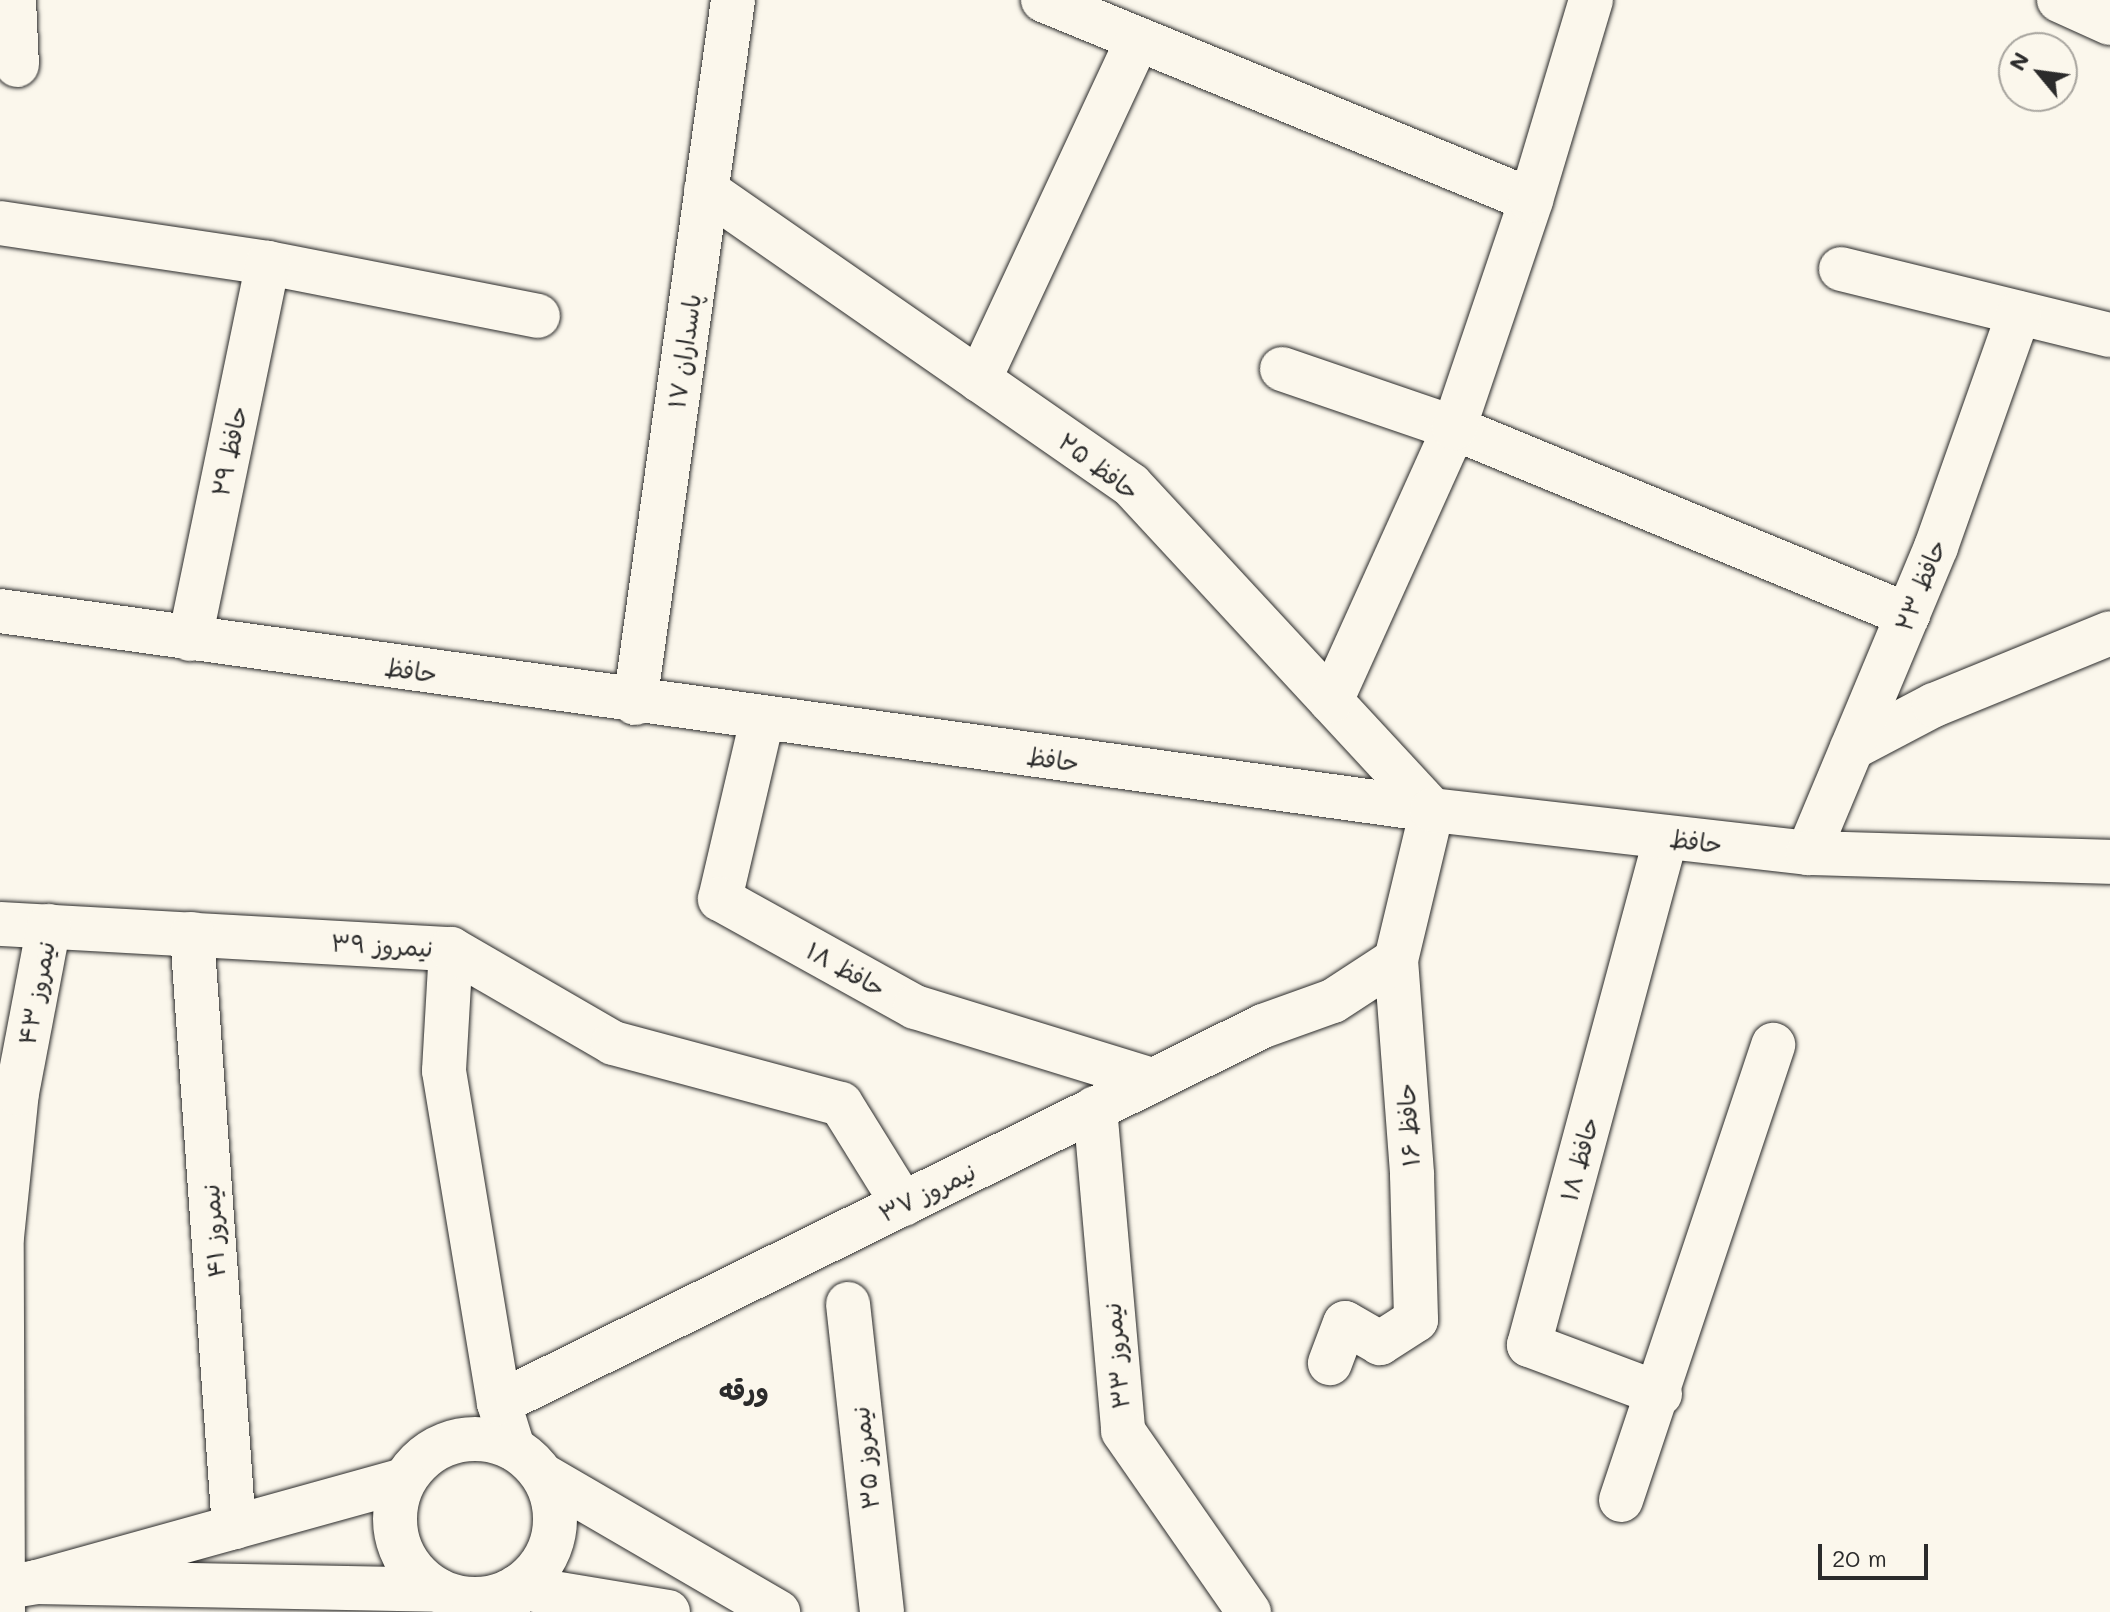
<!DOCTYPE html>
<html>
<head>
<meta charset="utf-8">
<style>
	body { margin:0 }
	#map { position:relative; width:2110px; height:1612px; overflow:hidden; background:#fbf7ec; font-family:Mali,"Playpen Sans Arabic",sans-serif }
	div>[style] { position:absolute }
	.roads { filter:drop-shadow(0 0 2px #2b2b2b) drop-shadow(0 0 2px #2b2b2b) }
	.minor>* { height:44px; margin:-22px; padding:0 22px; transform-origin:22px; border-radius:22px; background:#fbf7ec }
	.tertiary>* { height:44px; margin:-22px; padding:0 22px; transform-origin:22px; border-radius:22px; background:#fbf7ec }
	.tertiary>.ring { margin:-22px; padding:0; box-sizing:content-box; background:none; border:44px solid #fbf7ec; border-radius:50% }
	span { translate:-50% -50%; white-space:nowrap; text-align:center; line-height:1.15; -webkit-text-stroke:6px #fbf7ec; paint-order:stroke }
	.street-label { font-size:24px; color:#2b2b2b }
	.neighbourhood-label { font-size:26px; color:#2b2b2b; font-weight:700 }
	.north { position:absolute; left:1998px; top:32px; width:80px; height:80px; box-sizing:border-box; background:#fbf7ec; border:2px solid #a8a59f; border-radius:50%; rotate:299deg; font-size:22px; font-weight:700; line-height:32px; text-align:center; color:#2b2b2b }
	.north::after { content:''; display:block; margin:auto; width:28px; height:36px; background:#2b2b2b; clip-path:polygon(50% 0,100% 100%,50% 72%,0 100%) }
	.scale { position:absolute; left:1818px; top:1544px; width:110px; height:36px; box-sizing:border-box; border:4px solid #2b2b2b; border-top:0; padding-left:10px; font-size:24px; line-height:28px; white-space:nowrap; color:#2b2b2b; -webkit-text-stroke:6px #fbf7ec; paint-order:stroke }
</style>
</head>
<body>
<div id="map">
	<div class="roads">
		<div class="minor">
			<div style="left:14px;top:0;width:65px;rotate:87.4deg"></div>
			<div style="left:1043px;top:0;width:527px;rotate:22.29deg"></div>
			<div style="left:2059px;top:0;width:56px;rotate:24.3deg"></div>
			<div style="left:706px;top:190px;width:517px;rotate:34.77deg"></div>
			<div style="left:1131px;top:485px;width:443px;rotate:47.2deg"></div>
			<div style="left:1432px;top:810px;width:154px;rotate:103.5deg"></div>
			<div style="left:1396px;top:960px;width:216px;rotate:85.7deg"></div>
			<div style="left:1412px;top:1175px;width:145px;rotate:88.4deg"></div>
			<div style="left:1416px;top:1320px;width:43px;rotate:147.4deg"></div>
			<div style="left:1380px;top:1343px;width:40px;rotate:-150.3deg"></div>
			<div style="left:1345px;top:1323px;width:43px;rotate:110.6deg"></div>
			<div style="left:0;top:223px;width:271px;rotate:8.5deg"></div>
			<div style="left:268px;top:263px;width:275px;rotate:11.1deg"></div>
			<div style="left:1841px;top:269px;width:277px;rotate:13.8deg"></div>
			<div style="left:1282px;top:369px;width:182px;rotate:18.9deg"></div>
			<div style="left:1454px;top:428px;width:491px;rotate:22.4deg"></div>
			<div style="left:979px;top:380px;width:376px;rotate:-65deg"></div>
			<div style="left:190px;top:639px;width:384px;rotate:-78.3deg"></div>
			<div style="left:1331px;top:701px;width:299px;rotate:-65.7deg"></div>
			<div style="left:1454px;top:428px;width:241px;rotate:-71.3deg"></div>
			<div style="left:1531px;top:200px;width:209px;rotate:-73.3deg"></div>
			<div style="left:635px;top:703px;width:710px;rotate:-82.06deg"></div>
			<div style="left:762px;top:720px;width:184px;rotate:103.2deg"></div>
			<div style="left:720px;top:899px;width:223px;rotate:29deg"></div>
			<div style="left:915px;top:1007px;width:249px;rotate:17.1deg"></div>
			<div style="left:1852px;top:748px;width:93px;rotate:-27.7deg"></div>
			<div style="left:1934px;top:705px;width:190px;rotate:-22.2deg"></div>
			<div style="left:1808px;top:853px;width:332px;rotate:-67.3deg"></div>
			<div style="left:1936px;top:547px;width:248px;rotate:-70.5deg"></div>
			<div style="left:0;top:924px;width:452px;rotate:3.2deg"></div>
			<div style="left:451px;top:949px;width:122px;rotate:93.3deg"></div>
			<div style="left:444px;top:1071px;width:337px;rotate:80.6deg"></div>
			<div style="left:192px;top:934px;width:595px;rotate:85.96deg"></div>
			<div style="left:451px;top:949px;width:187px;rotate:30.1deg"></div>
			<div style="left:613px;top:1043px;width:236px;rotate:15deg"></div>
			<div style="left:841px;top:1104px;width:118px;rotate:58.2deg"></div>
			<div style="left:1095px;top:1108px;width:324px;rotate:85deg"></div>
			<div style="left:1123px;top:1431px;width:221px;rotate:55.2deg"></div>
			<div style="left:848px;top:1304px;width:310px;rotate:83.7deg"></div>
			<div style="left:1660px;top:1394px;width:140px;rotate:-159.5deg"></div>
			<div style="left:1529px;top:1345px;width:526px;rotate:-74.91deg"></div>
			<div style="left:1621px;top:1500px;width:480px;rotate:-71.5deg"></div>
			<div style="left:508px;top:1592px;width:20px;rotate:90deg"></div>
			<div style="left:3px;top:1612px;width:375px;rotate:-90.2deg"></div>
			<div style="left:2px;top:1237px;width:145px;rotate:-84.1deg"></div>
			<div style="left:17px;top:1093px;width:170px;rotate:-79.2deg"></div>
		</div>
		<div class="tertiary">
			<div style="left:0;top:611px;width:1446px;rotate:7.91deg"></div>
			<div style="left:1432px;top:810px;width:378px;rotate:6.5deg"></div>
			<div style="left:1808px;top:853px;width:302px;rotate:1.7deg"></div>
			<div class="ring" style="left:395px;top:1439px;width:116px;height:116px"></div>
			<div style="left:513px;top:1448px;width:47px;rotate:-107.3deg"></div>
			<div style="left:499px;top:1403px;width:852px;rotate:-26.26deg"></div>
			<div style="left:1263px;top:1026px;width:74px;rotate:-19.7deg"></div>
			<div style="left:1333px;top:1001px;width:75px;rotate:-33.1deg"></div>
			<div style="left:544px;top:1476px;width:271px;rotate:30.2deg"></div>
			<div style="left:404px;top:1480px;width:382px;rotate:164.5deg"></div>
			<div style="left:36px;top:1582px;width:401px;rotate:1.1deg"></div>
			<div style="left:517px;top:1587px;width:153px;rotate:9.4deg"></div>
			<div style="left:0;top:1588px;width:36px;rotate:-9deg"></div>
		</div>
	</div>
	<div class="street-label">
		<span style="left:684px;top:351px;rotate:-82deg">پاسداران ۱۷</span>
		<span style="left:229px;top:451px;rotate:-78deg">حافظ ۲۹</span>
		<span style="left:1099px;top:466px;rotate:37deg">حافظ ۲۵</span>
		<span style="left:1920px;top:585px;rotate:-68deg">حافظ ۲۳</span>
		<span style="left:411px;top:670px;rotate:8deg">حافظ</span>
		<span style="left:1053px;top:759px;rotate:8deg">حافظ</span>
		<span style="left:1696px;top:841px;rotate:7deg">حافظ</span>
		<span style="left:382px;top:945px;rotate:3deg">نیمروز ۳۹</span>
		<span style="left:846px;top:969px;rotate:29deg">حافظ ۱۸</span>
		<span style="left:36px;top:993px;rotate:-79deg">نیمروز ۴۳</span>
		<span style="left:1408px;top:1125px;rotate:-94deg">حافظ ۱۶</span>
		<span style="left:1579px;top:1159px;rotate:-75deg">حافظ ۱۸</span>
		<span style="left:927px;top:1192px;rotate:-26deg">نیمروز ۳۷</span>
		<span style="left:213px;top:1231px;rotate:-94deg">نیمروز ۴۱</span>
		<span style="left:1116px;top:1356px;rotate:-95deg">نیمروز ۳۳</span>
		<span style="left:865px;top:1458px;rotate:-96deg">نیمروز ۳۵</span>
	</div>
	<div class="neighbourhood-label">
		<span style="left:744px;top:1391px">ورقه</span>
	</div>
	<div class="north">N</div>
	<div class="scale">20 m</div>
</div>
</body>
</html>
